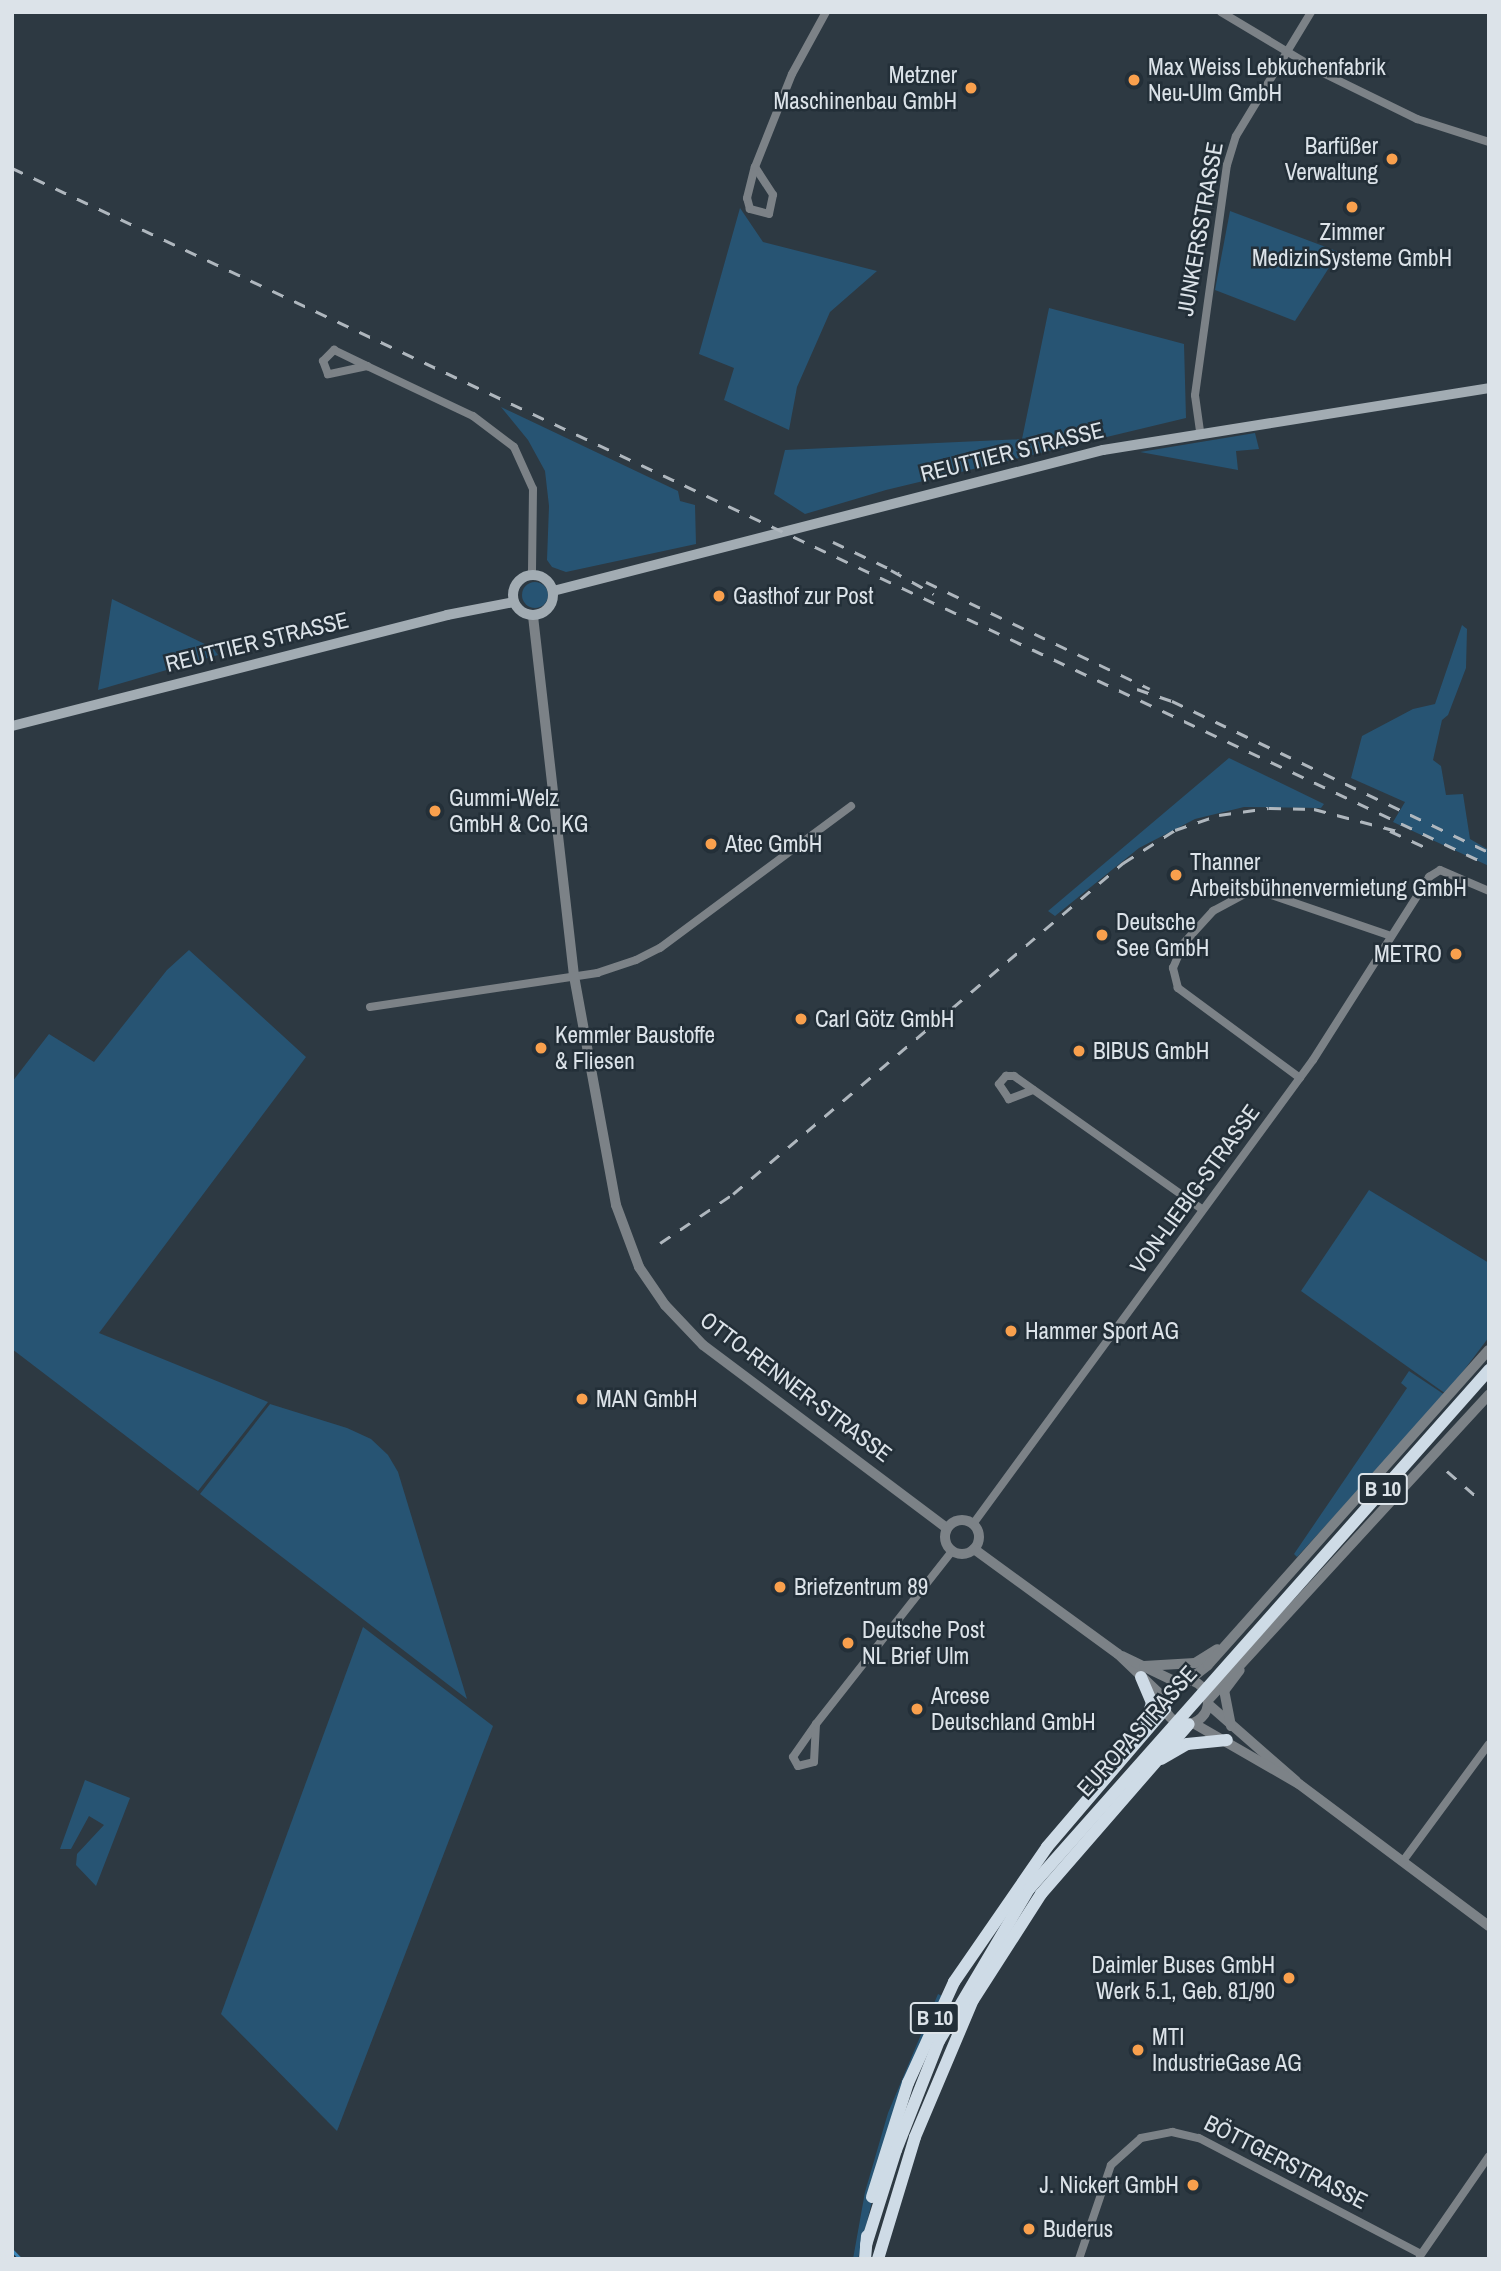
<!DOCTYPE html>
<html>
<head>
<meta charset="utf-8">
<style>
	body { margin:0 }
	#map { position:relative; width:1501px; height:2271px; overflow:hidden; background:#2d3942; font-family:"Archivo Narrow",sans-serif }
	div>[style] { position:absolute }
	.green>* { inset:0; background:#275473 }
	.round { border-radius:50% }
	.stream>* { height:2.5px; margin:-1.25px; padding:0 1.25px; transform-origin:1.25px; border-radius:1.25px; background:#3d87b8 }
	.minor>* { height:8px; margin:-4px; padding:0 4px; transform-origin:4px; border-radius:4px; background:#7c8287 }
	.tertiary>* { height:10px; margin:-5px; padding:0 5px; transform-origin:5px; border-radius:5px; background:#7c8287 }
	.tertiary>.ring { margin:-5px; padding:0; box-sizing:content-box; background:none; border:10px solid #7c8287; border-radius:50% }
	.secondary>* { height:10px; margin:-5px; padding:0 5px; transform-origin:5px; border-radius:5px; background:#a2acb3 }
	.secondary>.ring { margin:-5px; padding:0; box-sizing:content-box; background:none; border:10px solid #a2acb3; border-radius:50% }
	.trunk>* { height:12px; margin:-6px; padding:0 6px; transform-origin:6px; border-radius:6px; background:#cedbe6 }
	.rail>* { height:2.5px; margin-top:-1.25px; transform-origin:0; background:repeating-linear-gradient(90deg,#afb7be 0 12px,transparent 0 24px) }
	.dots>* { width:19px; height:19px; translate:-50% -50%; box-sizing:border-box; border:4px solid #232f38; border-radius:50% }
	span { translate:-50% -50%; white-space:nowrap; text-align:center; line-height:1.15; -webkit-text-stroke:5px #232f38; paint-order:stroke }
	.shield-label span { padding:2px 5px; background:#232f38; border:2px solid; border-radius:5px; -webkit-text-stroke-width:0 }
	.shield-label { font-size:21px; color:#dce3e9; font-weight:700 }
	.poi-label { font-size:23px; color:#dce3e9 }
	.left { translate:0 -50%; text-align:left }
	.right { translate:-100% -50%; text-align:right }
	.street-label { font-size:23px; color:#dce3e9 }
	.frame { position:absolute; inset:0; border:14px solid #dce3e9; pointer-events:none }
</style>
</head>
<body>
<div id="map">
	<div class="green">
		<div style="clip-path:polygon(740px 208px,763px 242px,877px 271px,830px 312px,797px 387px,789px 430px,724px 400px,734px 368px,699px 354px)"></div>
		<div style="clip-path:polygon(1230px 211px,1339px 252px,1295px 321px,1215px 290px)"></div>
		<div style="clip-path:polygon(1049px 308px,1184px 344px,1186px 418px,886px 490px,805px 514px,774px 494px,785px 450px,1022px 439px)"></div>
		<div style="clip-path:polygon(501px 407px,678px 491px,680px 501px,695px 505px,696px 544px,566px 572px,552px 567px,547px 560px,549px 506px,545px 471px,528px 440px)"></div>
		<div style="clip-path:polygon(1255px 433px,1259px 449px,1236px 451px,1238px 470px,1140px 452px)"></div>
		<div class="round" style="left:522px;top:582px;width:26px;height:26px"></div>
		<div style="clip-path:polygon(112px 599px,213px 648px,218px 655px,98px 690px)"></div>
		<div style="clip-path:polygon(1462px 625px,1467px 629px,1466px 668px,1448px 715px,1442px 720px,1433px 760px,1441px 766px,1446px 795px,1463px 794px,1470px 839px,1489px 850px,1489px 866px,1393px 822px,1405px 802px,1351px 778px,1362px 736px,1413px 709px,1435px 704px)"></div>
		<div style="clip-path:polygon(1229px 758px,1324px 804px,1321px 808px,1244px 807px,1195px 819px,1139px 848px,1055px 916px,1048px 911px)"></div>
		<div style="clip-path:polygon(189px 950px,306px 1057px,99px 1333px,268px 1402px,198px 1491px,12px 1349px,12px 1082px,49px 1034px,94px 1062px,167px 970px)"></div>
		<div style="clip-path:polygon(1369px 1190px,1489px 1263px,1489px 1337px,1446px 1394px,1301px 1291px)"></div>
		<div style="clip-path:polygon(1409px 1371px,1445px 1395px,1297px 1557px,1294px 1554px,1407px 1388px,1401px 1383px)"></div>
		<div style="clip-path:polygon(270px 1404px,347px 1428px,371px 1439px,388px 1455px,398px 1472px,467px 1699px,200px 1494px)"></div>
		<div style="clip-path:polygon(363px 1627px,493px 1726px,337px 2131px,221px 2014px)"></div>
		<div style="clip-path:polygon(85px 1780px,130px 1798px,96px 1886px,76px 1865px,77px 1854px,104px 1825px,89px 1816px,71px 1849px,60px 1849px)"></div>
		<div style="clip-path:polygon(938px 1994px,942px 1996px,893px 2115px,858px 2259px,853px 2259px,865px 2192px,888px 2113px)"></div>
	</div>
	<div class="stream">
		<div style="left:12px;top:2250px;width:13px;rotate:45deg"></div>
	</div>
	<div class="minor">
		<div style="left:1221px;top:12px;width:119px;rotate:30.9deg"></div>
		<div style="left:1323px;top:73px;width:105px;rotate:26.1deg"></div>
		<div style="left:1417px;top:119px;width:76px;rotate:17.7deg"></div>
		<div style="left:755px;top:167px;width:33px;rotate:57deg"></div>
		<div style="left:773px;top:195px;width:19px;rotate:102deg"></div>
		<div style="left:769px;top:214px;width:20px;rotate:-165deg"></div>
		<div style="left:750px;top:209px;width:11px;rotate:-105deg"></div>
		<div style="left:747px;top:198px;width:32px;rotate:-76deg"></div>
		<div style="left:755px;top:167px;width:100px;rotate:-68.3deg"></div>
		<div style="left:792px;top:74px;width:71px;rotate:-61.3deg"></div>
		<div style="left:334px;top:350px;width:37px;rotate:26deg"></div>
		<div style="left:367px;top:366px;width:40px;rotate:168deg"></div>
		<div style="left:328px;top:374px;width:14px;rotate:-111deg"></div>
		<div style="left:323px;top:361px;width:16px;rotate:-45deg"></div>
		<div style="left:367px;top:366px;width:117px;rotate:25.3deg"></div>
		<div style="left:473px;top:416px;width:51px;rotate:37.1deg"></div>
		<div style="left:514px;top:447px;width:46px;rotate:65.7deg"></div>
		<div style="left:533px;top:489px;width:86px;rotate:90.7deg"></div>
		<div style="left:1200px;top:431px;width:36px;rotate:-98deg"></div>
		<div style="left:1195px;top:395px;width:232px;rotate:-82.1deg"></div>
		<div style="left:1227px;top:165px;width:30px;rotate:-73deg"></div>
		<div style="left:1236px;top:136px;width:145px;rotate:-58.8deg"></div>
		<div style="left:370px;top:1007px;width:230px;rotate:-8.5deg"></div>
		<div style="left:597px;top:973px;width:41px;rotate:-18.4deg"></div>
		<div style="left:636px;top:960px;width:27px;rotate:-27deg"></div>
		<div style="left:660px;top:948px;width:238px;rotate:-36.6deg"></div>
		<div style="left:1300px;top:1078px;width:152px;rotate:-143.6deg"></div>
		<div style="left:1178px;top:988px;width:21px;rotate:-104deg"></div>
		<div style="left:1173px;top:968px;width:26px;rotate:-67deg"></div>
		<div style="left:1183px;top:944px;width:45px;rotate:-47.7deg"></div>
		<div style="left:1213px;top:911px;width:47px;rotate:-28.2deg"></div>
		<div style="left:1254px;top:889px;width:145px;rotate:18.9deg"></div>
		<div style="left:1033px;top:1090px;width:26px;rotate:159deg"></div>
		<div style="left:1009px;top:1099px;width:18px;rotate:-124deg"></div>
		<div style="left:999px;top:1084px;width:11px;rotate:-49deg"></div>
		<div style="left:1006px;top:1076px;width:8px"></div>
		<div style="left:1014px;top:1076px;width:230px;rotate:35.3deg"></div>
		<div style="left:973px;top:1524px;width:575px;rotate:-53.77deg"></div>
		<div style="left:1313px;top:1060px;width:217px;rotate:-57.6deg"></div>
		<div style="left:1429px;top:877px;width:13px;rotate:-32deg"></div>
		<div style="left:1440px;top:870px;width:53px;rotate:23.2deg"></div>
		<div style="left:816px;top:1724px;width:40px;rotate:124.9deg"></div>
		<div style="left:793px;top:1757px;width:10px;rotate:61deg"></div>
		<div style="left:798px;top:1766px;width:16px;rotate:-14deg"></div>
		<div style="left:814px;top:1762px;width:38px;rotate:-87deg"></div>
		<div style="left:816px;top:1724px;width:220px;rotate:-51.8deg"></div>
		<div style="left:1403px;top:1861px;width:145px;rotate:-53.7deg"></div>
		<div style="left:1420px;top:2256px;width:121px;rotate:-55.4deg"></div>
		<div style="left:1079px;top:2259px;width:99px;rotate:-71.2deg"></div>
		<div style="left:1111px;top:2165px;width:40px;rotate:-42deg"></div>
		<div style="left:1141px;top:2138px;width:32px;rotate:-11deg"></div>
		<div style="left:1172px;top:2132px;width:28px;rotate:13deg"></div>
		<div style="left:1199px;top:2138px;width:250px;rotate:27.6deg"></div>
	</div>
	<div class="tertiary">
		<div style="left:533px;top:616px;width:362px;rotate:83.5deg"></div>
		<div style="left:574px;top:976px;width:233px;rotate:79.6deg"></div>
		<div style="left:616px;top:1205px;width:66px;rotate:69.6deg"></div>
		<div style="left:639px;top:1267px;width:46px;rotate:55.6deg"></div>
		<div style="left:665px;top:1305px;width:55px;rotate:46.5deg"></div>
		<div style="left:703px;top:1345px;width:305px;rotate:36.9deg"></div>
		<div class="ring" style="left:945px;top:1520px;width:24px;height:24px"></div>
		<div style="left:974px;top:1549px;width:178px;rotate:36.1deg"></div>
		<div style="left:1118px;top:1654px;width:64px;rotate:43.7deg"></div>
		<div style="left:1122px;top:1656px;width:60px;rotate:25.7deg"></div>
		<div style="left:1144px;top:1666px;width:51px;rotate:-3.4deg"></div>
		<div style="left:1195px;top:1663px;width:26px;rotate:-32deg"></div>
		<div class="ring" style="left:1164px;top:1680px;width:34px;height:34px"></div>
		<div style="left:1189px;top:1680px;width:24px;rotate:-38deg"></div>
		<div style="left:1208px;top:1665px;width:422px;rotate:-48.3deg"></div>
		<div style="left:1208px;top:1700px;width:415px;rotate:-47.4deg"></div>
		<div style="left:1208px;top:1704px;width:117px;rotate:41.2deg"></div>
		<div style="left:1193px;top:1723px;width:122px;rotate:29.9deg"></div>
		<div style="left:1299px;top:1784px;width:237px;rotate:36.8deg"></div>
		<div style="left:1231px;top:1726px;width:36px;rotate:-101deg"></div>
		<div style="left:1224px;top:1691px;width:26px;rotate:-53deg"></div>
	</div>
	<div class="secondary">
		<div class="ring" style="left:513px;top:575px;width:30px;height:30px"></div>
		<div style="left:553px;top:591px;width:568px;rotate:-14.38deg"></div>
		<div style="left:1103px;top:450px;width:391px;rotate:-9.1deg"></div>
		<div style="left:12px;top:726px;width:449px;rotate:-14.3deg"></div>
		<div style="left:447px;top:615px;width:68px;rotate:-11deg"></div>
	</div>
	<div class="trunk">
		<div style="left:1141px;top:1677px;width:28px;rotate:67deg"></div>
		<div style="left:1152px;top:1703px;width:29px;rotate:108deg"></div>
		<div style="left:1161px;top:1759px;width:30px;rotate:-30deg"></div>
		<div style="left:1187px;top:1744px;width:40px;rotate:-5.7deg"></div>
		<div style="left:872px;top:2197px;width:120px;rotate:-72.5deg"></div>
		<div style="left:908px;top:2083px;width:111px;rotate:-65.5deg"></div>
		<div style="left:954px;top:1982px;width:164px;rotate:-55.4deg"></div>
		<div style="left:1047px;top:1847px;width:182px;rotate:-49.5deg"></div>
		<div style="left:866px;top:2245px;width:100px;rotate:-72.5deg"></div>
		<div style="left:896px;top:2150px;width:117px;rotate:-68.5deg"></div>
		<div style="left:939px;top:2041px;width:177px;rotate:-59.4deg"></div>
		<div style="left:1029px;top:1889px;width:694px;rotate:-48.45deg"></div>
		<div style="left:865px;top:2259px;width:23px;rotate:-85deg"></div>
		<div style="left:878px;top:2259px;width:127px;rotate:-73.1deg"></div>
		<div style="left:915px;top:2137px;width:149px;rotate:-67.1deg"></div>
		<div style="left:973px;top:2000px;width:126px;rotate:-57.3deg"></div>
		<div style="left:1041px;top:1894px;width:225px;rotate:-49deg"></div>
	</div>
	<div class="rail">
		<div style="left:12px;top:168px;width:1633px;rotate:25.26deg"></div>
		<div style="left:833px;top:542px;width:73px;rotate:25.2deg"></div>
		<div style="left:891px;top:570px;width:49px;rotate:29.2deg"></div>
		<div style="left:926px;top:582px;width:248px;rotate:25.5deg"></div>
		<div style="left:1137px;top:689px;width:37px;rotate:19deg"></div>
		<div style="left:1172px;top:701px;width:351px;rotate:25.5deg"></div>
		<div style="left:1390px;top:831px;width:41px;rotate:24.7deg"></div>
		<div style="left:660px;top:1243px;width:88px;rotate:-33.9deg"></div>
		<div style="left:733px;top:1194px;width:512px;rotate:-40.32deg"></div>
		<div style="left:1123px;top:863px;width:62px;rotate:-32.4deg"></div>
		<div style="left:1175px;top:830px;width:46px;rotate:-18.8deg"></div>
		<div style="left:1219px;top:815px;width:50px;rotate:-8deg"></div>
		<div style="left:1269px;top:808px;width:45px;rotate:1.3deg"></div>
		<div style="left:1314px;top:809px;width:90px;rotate:14.8deg"></div>
		<div style="left:1447px;top:1471px;width:40px;rotate:41deg"></div>
	</div>
	<div class="dots">
		<div style="left:1134px;top:80px;background:#f9a04d"></div>
		<div style="left:971px;top:88px;background:#f9a04d"></div>
		<div style="left:1392px;top:159px;background:#f9a04d"></div>
		<div style="left:1352px;top:207px;background:#f9a04d"></div>
		<div style="left:719px;top:596px;background:#f9a04d"></div>
		<div style="left:435px;top:811px;background:#f9a04d"></div>
		<div style="left:711px;top:844px;background:#f9a04d"></div>
		<div style="left:1176px;top:875px;background:#f9a04d"></div>
		<div style="left:1102px;top:935px;background:#f9a04d"></div>
		<div style="left:1456px;top:954px;background:#f9a04d"></div>
		<div style="left:801px;top:1019px;background:#f9a04d"></div>
		<div style="left:541px;top:1048px;background:#f9a04d"></div>
		<div style="left:1079px;top:1051px;background:#f9a04d"></div>
		<div style="left:1011px;top:1331px;background:#f9a04d"></div>
		<div style="left:582px;top:1399px;background:#f9a04d"></div>
		<div style="left:780px;top:1587px;background:#f9a04d"></div>
		<div style="left:848px;top:1643px;background:#f9a04d"></div>
		<div style="left:917px;top:1709px;background:#f9a04d"></div>
		<div style="left:1289px;top:1978px;background:#f9a04d"></div>
		<div style="left:1138px;top:2050px;background:#f9a04d"></div>
		<div style="left:1193px;top:2185px;background:#f9a04d"></div>
		<div style="left:1029px;top:2229px;background:#f9a04d"></div>
	</div>
	<div class="shield-label">
		<span style="left:1383px;top:1489px">B 10</span>
		<span style="left:935px;top:2018px">B 10</span>
	</div>
	<div class="poi-label">
		<span class="left" style="left:1148px;top:80px">Max Weiss Lebkuchenfabrik<br>Neu-Ulm GmbH</span>
		<span class="right" style="left:957px;top:88px">Metzner<br>Maschinenbau GmbH</span>
		<span class="right" style="left:1378px;top:159px">Barfüßer<br>Verwaltung</span>
		<span style="left:1352px;top:245px">Zimmer<br>MedizinSysteme GmbH</span>
		<span class="left" style="left:733px;top:596px">Gasthof zur Post</span>
		<span class="left" style="left:449px;top:811px">Gummi-Welz<br>GmbH &amp; Co. KG</span>
		<span class="left" style="left:725px;top:844px">Atec GmbH</span>
		<span class="left" style="left:1190px;top:875px">Thanner<br>Arbeitsbühnenvermietung GmbH</span>
		<span class="left" style="left:1116px;top:935px">Deutsche<br>See GmbH</span>
		<span class="right" style="left:1442px;top:954px">METRO</span>
		<span class="left" style="left:815px;top:1019px">Carl Götz GmbH</span>
		<span class="left" style="left:555px;top:1048px">Kemmler Baustoffe<br>&amp; Fliesen</span>
		<span class="left" style="left:1093px;top:1051px">BIBUS GmbH</span>
		<span class="left" style="left:1025px;top:1331px">Hammer Sport AG</span>
		<span class="left" style="left:596px;top:1399px">MAN GmbH</span>
		<span class="left" style="left:794px;top:1587px">Briefzentrum 89</span>
		<span class="left" style="left:862px;top:1643px">Deutsche Post<br>NL Brief Ulm</span>
		<span class="left" style="left:931px;top:1709px">Arcese<br>Deutschland GmbH</span>
		<span class="right" style="left:1275px;top:1978px">Daimler Buses GmbH<br>Werk 5.1, Geb. 81/90</span>
		<span class="left" style="left:1152px;top:2050px">MTI<br>IndustrieGase AG</span>
		<span class="right" style="left:1179px;top:2185px">J. Nickert GmbH</span>
		<span class="left" style="left:1043px;top:2229px">Buderus</span>
	</div>
	<div class="street-label">
		<span style="left:1200px;top:229px;rotate:-80deg">JUNKERSSTRASSE</span>
		<span style="left:1012px;top:452px;rotate:-14deg">REUTTIER STRASSE</span>
		<span style="left:257px;top:642px;rotate:-14deg">REUTTIER STRASSE</span>
		<span style="left:1195px;top:1189px;rotate:-54deg">VON-LIEBIG-STRASSE</span>
		<span style="left:796px;top:1387px;rotate:37deg">OTTO-RENNER-STRASSE</span>
		<span style="left:1137px;top:1731px;rotate:-48deg">EUROPASTRASSE</span>
		<span style="left:1286px;top:2162px;rotate:27deg">BÖTTGERSTRASSE</span>
	</div>
	<div class="frame"></div>
</div>
</body>
</html>
